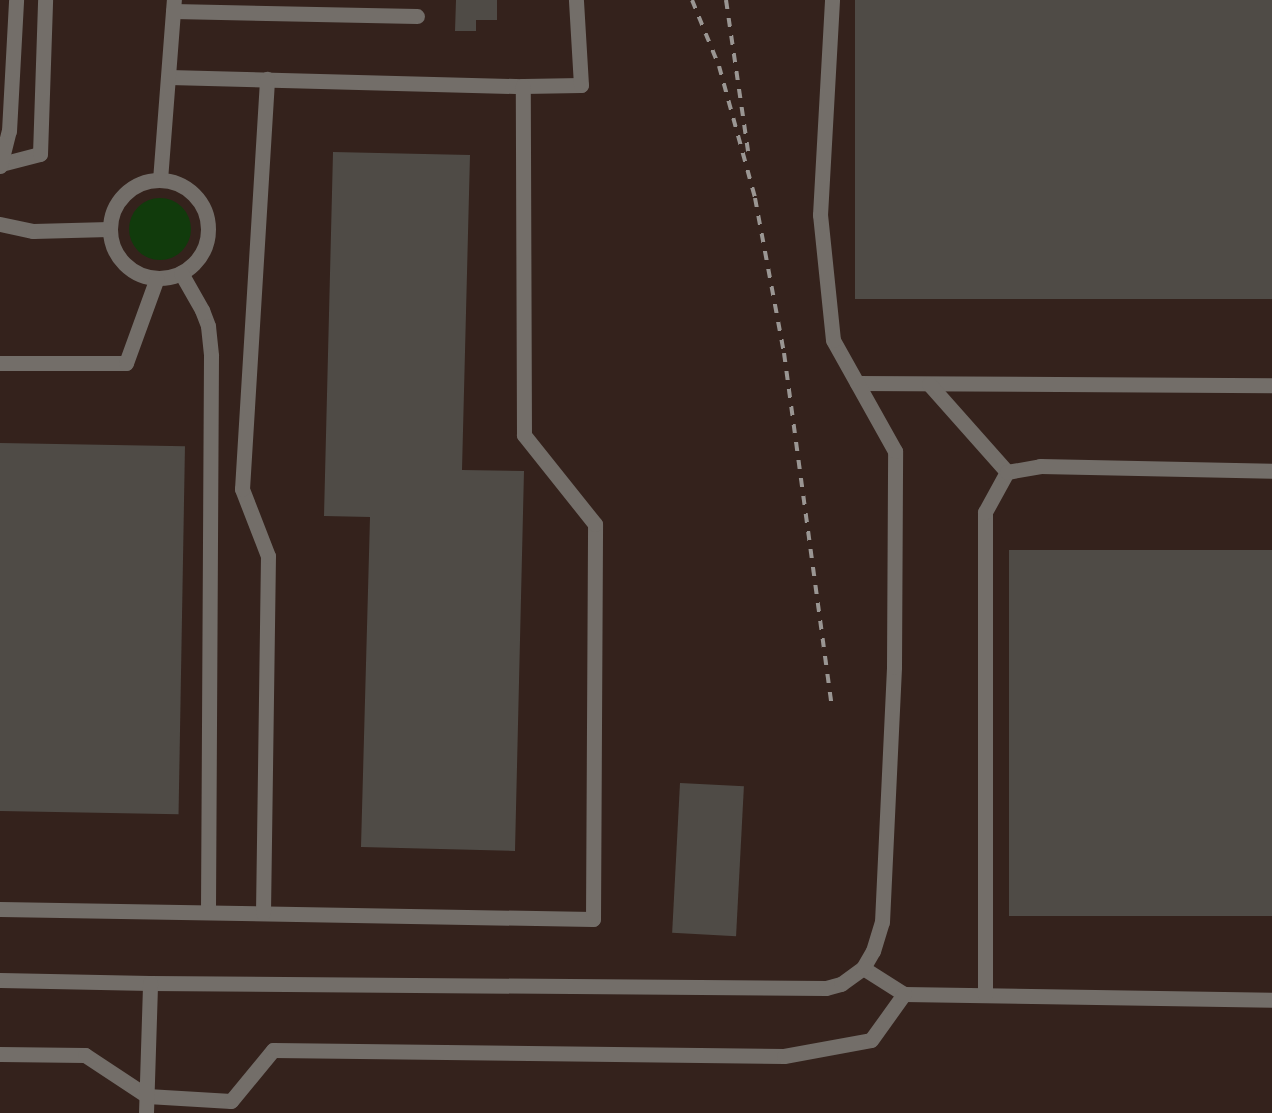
<!DOCTYPE html>
<html>
<head>
<meta charset="utf-8">
<style>
	body { margin:0 }
	#map { position:relative; width:1272px; height:1113px; overflow:hidden; background:#231f1b; font-family:"Fira Sans",sans-serif }
	div>[style] { position:absolute }
	.industrial>* { inset:0; background:#34221c; transform-origin:0 0 }
	.green>* { inset:0; background:#113b0c }
	.round { border-radius:50% }
	.building>* { inset:0; background:#4f4b46; transform-origin:0 0 }
	.minor>* { height:15px; margin:-7.5px; padding:0 7.5px; transform-origin:7.5px; border-radius:7.5px; background:#736e69 }
	.minor>.ring { margin:-7.5px; padding:0; box-sizing:content-box; background:none; border:15px solid #736e69; border-radius:50% }
	.rail>* { height:4px; margin-top:-2px; transform-origin:0; background:repeating-linear-gradient(90deg,#9a9693 0 9px,transparent 0 18px) }
	span { translate:-50% -50%; white-space:nowrap; text-align:center; line-height:1.15; -webkit-text-stroke:4px #191612; paint-order:stroke }
</style>
</head>
<body>
<div id="map">
	<div class="industrial">
		<div style="left:0;top:0;width:1272px;height:1113px"></div>
	</div>
	<div class="green">
		<div class="round" style="left:129px;top:198px;width:62px;height:62px"></div>
	</div>
	<div class="building">
		<div style="clip-path:polygon(456px 0,497px 0,497px 20px,476px 20px,476px 31px,455px 31px)"></div>
		<div style="left:855px;top:0;width:417px;height:299px"></div>
		<div style="clip-path:polygon(333px 152px,470px 155px,462px 470px,524px 471px,515px 851px,361px 847px,370px 517px,324px 516px)"></div>
		<div style="left:0;top:443px;width:185px;height:368px;rotate:1deg"></div>
		<div style="left:1272px;top:550px;width:366px;height:263px;rotate:90deg"></div>
		<div style="left:680px;top:783px;width:64px;height:150px;rotate:3deg"></div>
	</div>
	<div class="minor">
		<div style="left:173px;top:11px;width:244px;rotate:1.2deg"></div>
		<div style="left:169px;top:77px;width:354px;rotate:1.5deg"></div>
		<div style="left:523px;top:86px;width:58px;rotate:-1deg"></div>
		<div style="left:581px;top:85px;width:85px;rotate:-93.4deg"></div>
		<div style="left:1px;top:164px;width:40px;rotate:-14.4deg"></div>
		<div style="left:40px;top:154px;width:154px;rotate:-88.1deg"></div>
		<div style="left:0;top:166px;width:36px;rotate:-76deg"></div>
		<div style="left:9px;top:131px;width:131px;rotate:-86.9deg"></div>
		<div class="ring" style="left:110px;top:180px;width:83px;height:83px"></div>
		<div style="left:160px;top:180px;width:181px;rotate:-85.6deg"></div>
		<div style="left:0;top:224px;width:34px;rotate:12deg"></div>
		<div style="left:33px;top:231px;width:76px;rotate:-1.5deg"></div>
		<div style="left:181px;top:273px;width:43px;rotate:60.4deg"></div>
		<div style="left:202px;top:310px;width:17px;rotate:69deg"></div>
		<div style="left:208px;top:326px;width:30px;rotate:84deg"></div>
		<div style="left:211px;top:356px;width:556px;rotate:90.31deg"></div>
		<div style="left:0;top:363px;width:126px"></div>
		<div style="left:126px;top:363px;width:90px;rotate:-70deg"></div>
		<div style="left:857px;top:383px;width:415px;rotate:0.3deg"></div>
		<div style="left:929px;top:384px;width:118px;rotate:48.4deg"></div>
		<div style="left:0;top:909px;width:593px;rotate:0.97deg"></div>
		<div style="left:593px;top:919px;width:395px;rotate:-89.7deg"></div>
		<div style="left:595px;top:524px;width:114px;rotate:-128.6deg"></div>
		<div style="left:524px;top:435px;width:349px;rotate:-90.2deg"></div>
		<div style="left:263px;top:913px;width:357px;rotate:-89.2deg"></div>
		<div style="left:268px;top:556px;width:72px;rotate:-111.2deg"></div>
		<div style="left:242px;top:489px;width:411px;rotate:-86.5deg"></div>
		<div style="left:863px;top:968px;width:49px;rotate:32.4deg"></div>
		<div style="left:904px;top:994px;width:368px;rotate:0.9deg"></div>
		<div style="left:0;top:980px;width:150px;rotate:1.1deg"></div>
		<div style="left:150px;top:983px;width:676px;rotate:0.42deg"></div>
		<div style="left:826px;top:988px;width:16px;rotate:-15deg"></div>
		<div style="left:841px;top:984px;width:27px;rotate:-36deg"></div>
		<div style="left:863px;top:968px;width:20px;rotate:-60deg"></div>
		<div style="left:873px;top:951px;width:30px;rotate:-73deg"></div>
		<div style="left:882px;top:922px;width:255px;rotate:-87.3deg"></div>
		<div style="left:894px;top:667px;width:216px;rotate:-89.7deg"></div>
		<div style="left:895px;top:451px;width:127px;rotate:-119.2deg"></div>
		<div style="left:833px;top:340px;width:126px;rotate:-95.9deg"></div>
		<div style="left:820px;top:215px;width:215px;rotate:-86.8deg"></div>
		<div style="left:985px;top:995px;width:483px;rotate:-90deg"></div>
		<div style="left:985px;top:512px;width:46px;rotate:-61.2deg"></div>
		<div style="left:1007px;top:472px;width:34px;rotate:-10deg"></div>
		<div style="left:1040px;top:466px;width:232px;rotate:1.2deg"></div>
		<div style="left:0;top:1054px;width:85px;rotate:0.7deg"></div>
		<div style="left:85px;top:1055px;width:74px;rotate:33.5deg"></div>
		<div style="left:147px;top:1096px;width:84px;rotate:3.4deg"></div>
		<div style="left:231px;top:1101px;width:66px;rotate:-50.5deg"></div>
		<div style="left:273px;top:1050px;width:511px;rotate:0.67deg"></div>
		<div style="left:784px;top:1056px;width:88px;rotate:-10.4deg"></div>
		<div style="left:871px;top:1040px;width:57px;rotate:-54.3deg"></div>
		<div style="left:146px;top:1113px;width:130px;rotate:-88.2deg"></div>
	</div>
	<div class="rail">
		<div style="left:692px;top:0;width:71px;rotate:67.8deg"></div>
		<div style="left:719px;top:66px;width:137px;rotate:74.7deg"></div>
		<div style="left:755px;top:198px;width:158px;rotate:79.4deg"></div>
		<div style="left:784px;top:353px;width:352px;rotate:82.3deg"></div>
		<div style="left:726px;top:0;width:153px;rotate:81.7deg"></div>
	</div>
</div>
</body>
</html>
